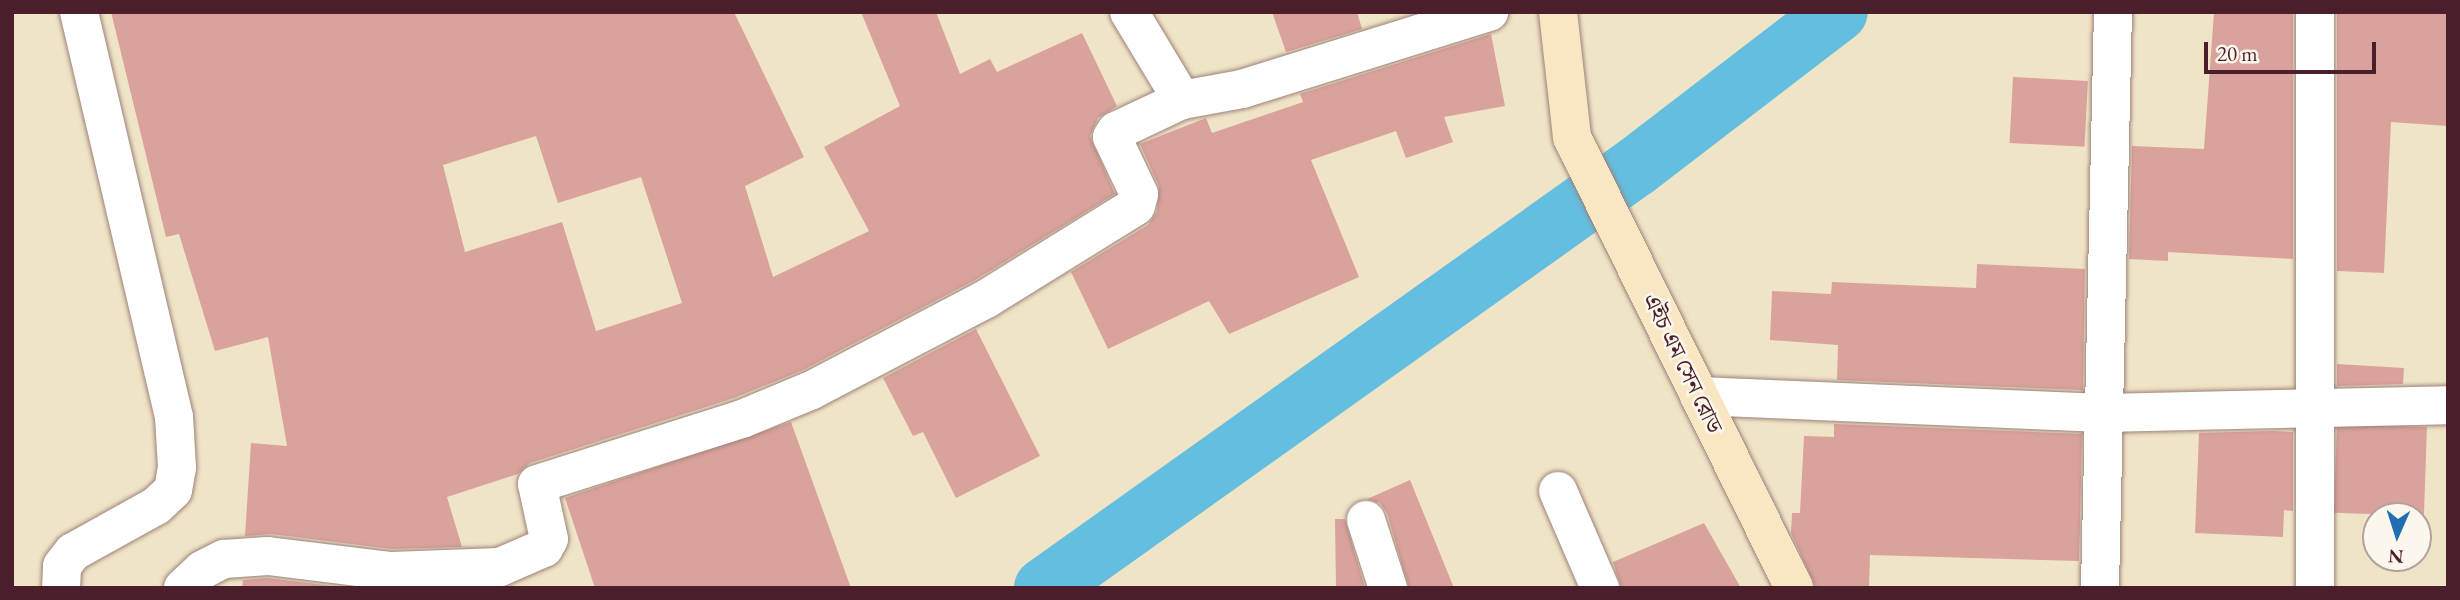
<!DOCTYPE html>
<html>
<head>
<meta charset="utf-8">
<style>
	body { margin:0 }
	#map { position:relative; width:2460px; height:600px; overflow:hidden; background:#f0e4c7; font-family:"EB Garamond","Noto Serif Bengali",serif }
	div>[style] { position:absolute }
	.canal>* { height:60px; margin:-30px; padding:0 30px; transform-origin:30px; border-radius:30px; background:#63bee0 }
	.building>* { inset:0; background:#daa29c; transform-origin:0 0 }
	.roads { filter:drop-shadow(0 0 2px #9d8279) drop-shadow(0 0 2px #9d8279) }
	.street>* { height:38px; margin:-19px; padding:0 19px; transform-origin:19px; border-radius:19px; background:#fff }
	.secondary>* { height:38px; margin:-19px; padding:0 19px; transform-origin:19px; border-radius:19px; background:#f9e7c3 }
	span { translate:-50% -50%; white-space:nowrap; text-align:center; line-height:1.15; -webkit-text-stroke:5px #fbf7ec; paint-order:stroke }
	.street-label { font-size:23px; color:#4a1f2b }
	.frame { position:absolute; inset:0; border:14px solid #4a1f2b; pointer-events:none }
	.north { position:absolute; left:2362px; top:502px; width:70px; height:70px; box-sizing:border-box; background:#fbf7ec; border:2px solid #b4a19f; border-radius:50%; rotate:183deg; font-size:19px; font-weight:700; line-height:28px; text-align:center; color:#4a1f2b }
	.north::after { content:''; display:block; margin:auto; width:24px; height:32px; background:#1f6fb2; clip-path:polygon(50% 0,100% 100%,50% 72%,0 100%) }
	.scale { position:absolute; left:2204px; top:42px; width:172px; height:32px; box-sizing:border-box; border:4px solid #4a1f2b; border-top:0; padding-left:9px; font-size:21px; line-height:24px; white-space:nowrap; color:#4a1f2b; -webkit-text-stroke:5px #fbf7ec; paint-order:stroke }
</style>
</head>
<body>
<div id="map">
	<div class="canal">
		<div style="left:1044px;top:588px;width:728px;rotate:-35.44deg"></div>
		<div style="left:1637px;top:166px;width:253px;rotate:-37.5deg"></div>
	</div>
	<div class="building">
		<div style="clip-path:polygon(evenodd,111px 12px,734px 12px,804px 157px,745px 186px,773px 277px,869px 231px,824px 147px,900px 106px,861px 12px,936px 12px,960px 74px,990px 59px,997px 72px,1082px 33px,1117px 106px,1098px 118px,1090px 136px,1115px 194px,975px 280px,803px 370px,734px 398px,530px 463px,518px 474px,447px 497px,462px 547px,392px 549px,271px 534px,245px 536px,251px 443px,287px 446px,268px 337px,215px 351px,179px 234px,166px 237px,111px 12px,536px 136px,558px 203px,641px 177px,682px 303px,596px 331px,562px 222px,465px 252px,443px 165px,536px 136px)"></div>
		<div style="clip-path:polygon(1272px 12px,1357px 12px,1362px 29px,1286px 52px)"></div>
		<div style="clip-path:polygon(2214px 12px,2293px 12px,2293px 259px,2168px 252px,2168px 261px,2129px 259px,2132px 146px,2204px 149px)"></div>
		<div style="clip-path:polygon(2337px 12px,2448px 12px,2448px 126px,2391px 122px,2384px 273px,2337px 271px)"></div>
		<div style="clip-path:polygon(1491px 34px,1505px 106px,1444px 117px,1453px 142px,1406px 158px,1396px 131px,1311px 160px,1359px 277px,1229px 334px,1209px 301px,1108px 349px,1071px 272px,1148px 225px,1157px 212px,1159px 186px,1140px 144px,1206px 118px,1212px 133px,1303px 102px,1300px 94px)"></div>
		<div style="left:2013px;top:77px;width:75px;height:66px;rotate:3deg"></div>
		<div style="clip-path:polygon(1977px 264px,2085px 269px,2083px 390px,1837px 380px,1838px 345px,1770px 340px,1772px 291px,1831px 294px,1832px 282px,1976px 288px)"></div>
		<div style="clip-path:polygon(976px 329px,1040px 456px,956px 498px,923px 432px,913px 436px,883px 378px)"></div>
		<div style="clip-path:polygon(2337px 364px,2404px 368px,2403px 384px,2337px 386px)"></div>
		<div style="clip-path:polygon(791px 422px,851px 588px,595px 588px,565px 498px)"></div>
		<div style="clip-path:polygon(1834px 424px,2082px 434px,2079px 561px,1870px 555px,1869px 588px,1816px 588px,1791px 533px,1792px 513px,1800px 513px,1804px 436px,1834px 437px)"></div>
		<div style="left:2427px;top:427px;width:89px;height:90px;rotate:92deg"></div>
		<div style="clip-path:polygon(2271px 431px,2293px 432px,2293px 511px,2284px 510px,2283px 537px,2195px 533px,2199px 433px)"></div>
		<div style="clip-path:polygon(1410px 480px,1454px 588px,1409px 588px,1387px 513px,1380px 503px,1367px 499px)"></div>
		<div style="clip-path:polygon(1335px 519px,1345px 519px,1365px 588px,1336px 588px)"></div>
		<div style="clip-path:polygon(1704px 523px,1741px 588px,1621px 588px,1613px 562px)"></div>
		<div style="clip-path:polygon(267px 578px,348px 588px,242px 588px,243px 580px)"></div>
	</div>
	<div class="roads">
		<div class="street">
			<div style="left:1129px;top:12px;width:103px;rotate:58.9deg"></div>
			<div style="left:1182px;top:100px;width:61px;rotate:-10.4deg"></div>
			<div style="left:1242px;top:89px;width:259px;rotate:-17.3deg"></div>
			<div style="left:2315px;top:12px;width:576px;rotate:90deg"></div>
			<div style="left:1699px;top:396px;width:404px;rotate:2.4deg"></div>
			<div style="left:2103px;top:413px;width:345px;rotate:-1.3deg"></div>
			<div style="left:1558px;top:491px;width:106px;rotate:66.6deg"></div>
			<div style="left:1366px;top:520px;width:71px;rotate:72.1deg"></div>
			<div style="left:61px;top:588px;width:22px;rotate:-87deg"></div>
			<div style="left:62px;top:566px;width:18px;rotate:-52deg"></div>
			<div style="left:73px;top:552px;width:95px;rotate:-29deg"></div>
			<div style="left:156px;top:506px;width:23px;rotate:-43deg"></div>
			<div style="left:173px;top:490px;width:23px;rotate:-80deg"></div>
			<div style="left:177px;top:467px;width:50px;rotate:-93.4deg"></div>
			<div style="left:174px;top:417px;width:416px;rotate:-103.2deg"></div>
			<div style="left:183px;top:588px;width:26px;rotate:-43deg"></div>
			<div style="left:202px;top:570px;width:25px;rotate:-27deg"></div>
			<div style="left:224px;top:559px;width:44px;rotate:-3.9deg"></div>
			<div style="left:268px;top:556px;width:124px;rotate:7deg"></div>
			<div style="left:391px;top:571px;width:109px;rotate:-2.1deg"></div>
			<div style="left:500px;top:567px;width:48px;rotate:-23.4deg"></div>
			<div style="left:544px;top:548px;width:10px;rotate:-61deg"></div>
			<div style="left:549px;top:539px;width:56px;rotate:-102.3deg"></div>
			<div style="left:537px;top:484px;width:215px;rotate:-17.6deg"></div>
			<div style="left:742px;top:419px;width:76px;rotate:-22.5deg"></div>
			<div style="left:812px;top:390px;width:196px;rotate:-27.6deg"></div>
			<div style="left:986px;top:299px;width:176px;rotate:-31.8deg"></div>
			<div style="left:1136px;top:206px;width:12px;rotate:-76deg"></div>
			<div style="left:1139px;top:194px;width:63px;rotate:-115.3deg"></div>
			<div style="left:1112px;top:137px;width:7px;rotate:-56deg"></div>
			<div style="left:1116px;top:131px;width:73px;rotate:-25.2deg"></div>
			<div style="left:2100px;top:588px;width:576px;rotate:-88.71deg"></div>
		</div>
		<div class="secondary">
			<div style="left:1558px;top:12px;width:126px;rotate:83.6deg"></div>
			<div style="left:1572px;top:137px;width:503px;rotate:63.79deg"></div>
		</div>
	</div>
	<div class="street-label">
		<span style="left:1683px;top:363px;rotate:64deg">এইচ এম সেন রোড</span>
	</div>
	<div class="frame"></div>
	<div class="north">N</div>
	<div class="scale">20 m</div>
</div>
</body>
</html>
